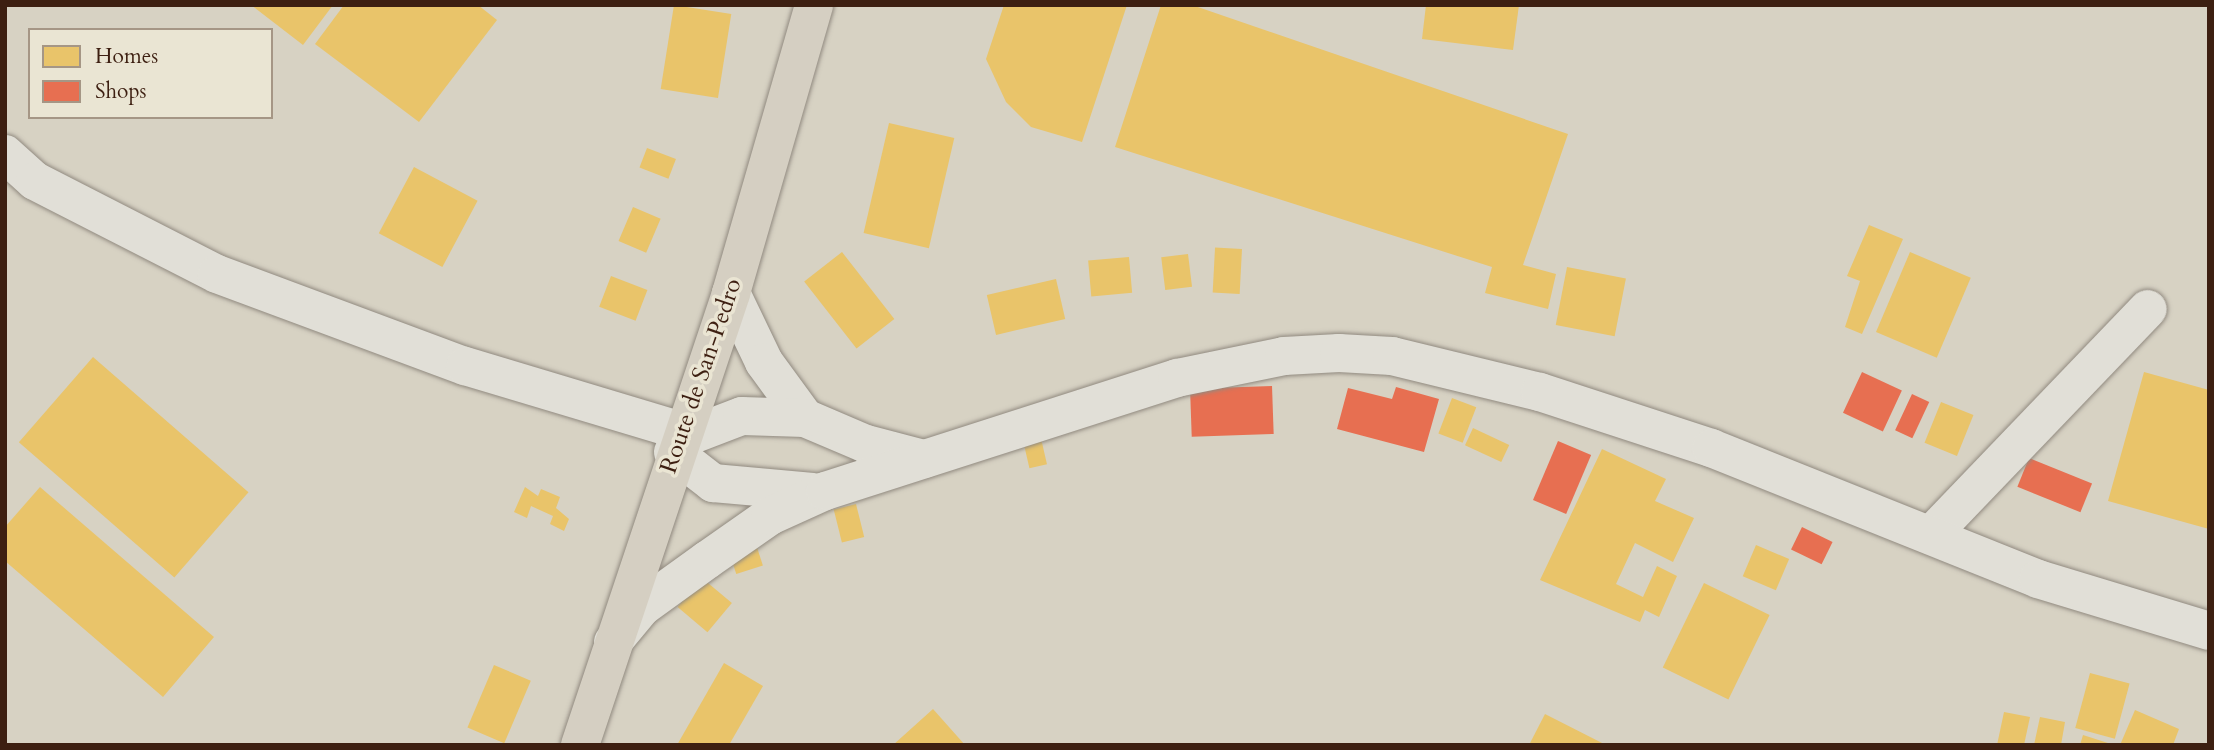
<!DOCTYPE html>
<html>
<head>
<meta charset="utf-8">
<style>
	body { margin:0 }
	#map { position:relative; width:2214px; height:750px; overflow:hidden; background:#d7d2c3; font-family:Cardo,serif }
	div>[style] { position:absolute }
	.homes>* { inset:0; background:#e9c46a; transform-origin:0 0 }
	.shops>* { inset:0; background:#e76f51; transform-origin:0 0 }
	.roads { filter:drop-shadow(0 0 2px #918a80) drop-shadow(0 0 2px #918a80) }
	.street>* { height:38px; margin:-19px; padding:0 19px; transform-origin:19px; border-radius:19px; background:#e1dfd7 }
	.secondary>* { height:38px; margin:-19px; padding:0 19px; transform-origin:19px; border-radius:19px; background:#e1dfd7 }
	.primary>* { height:38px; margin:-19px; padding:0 19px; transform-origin:19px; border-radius:19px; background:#d5cfc2 }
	span { translate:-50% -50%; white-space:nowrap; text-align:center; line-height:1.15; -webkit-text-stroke:7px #eae5d3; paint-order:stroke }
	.street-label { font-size:24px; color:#3d1f11 }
	.frame { position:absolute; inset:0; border:7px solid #3d1f11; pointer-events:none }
	.legend { position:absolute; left:28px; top:28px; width:245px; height:91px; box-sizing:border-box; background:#eae5d3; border:2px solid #a59685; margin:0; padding:9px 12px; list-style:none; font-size:21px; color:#3d1f11 }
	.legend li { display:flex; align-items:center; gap:14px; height:35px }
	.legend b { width:35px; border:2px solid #a59685 }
</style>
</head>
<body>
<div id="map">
	<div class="homes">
		<div style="clip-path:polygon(251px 5px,333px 5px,303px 45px)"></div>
		<div style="clip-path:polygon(344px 5px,478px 5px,497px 20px,419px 122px,315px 44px)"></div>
		<div style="left:674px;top:5px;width:58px;height:85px;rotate:9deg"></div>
		<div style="clip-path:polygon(1004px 5px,1127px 5px,1082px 142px,1031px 127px,1006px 102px,986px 59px)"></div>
		<div style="clip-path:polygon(1161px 5px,1192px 5px,1568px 134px,1523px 265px,1556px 274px,1548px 309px,1485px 293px,1492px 267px,1115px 147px)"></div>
		<div style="clip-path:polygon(1426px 5px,1519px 5px,1513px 50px,1422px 39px)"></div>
		<div style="left:889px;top:123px;width:67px;height:113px;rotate:13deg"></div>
		<div style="left:647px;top:148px;width:31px;height:21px;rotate:21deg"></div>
		<div style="left:414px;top:167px;width:72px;height:75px;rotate:28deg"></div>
		<div style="left:633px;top:207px;width:30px;height:37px;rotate:23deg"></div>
		<div style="clip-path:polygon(1869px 225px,1903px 239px,1862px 334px,1845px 327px,1860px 281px,1847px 276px)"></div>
		<div style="left:1242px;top:249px;width:45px;height:27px;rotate:93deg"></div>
		<div style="left:842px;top:252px;width:85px;height:48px;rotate:52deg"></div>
		<div style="left:1910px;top:252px;width:66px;height:87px;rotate:23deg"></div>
		<div style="left:1188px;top:254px;width:33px;height:27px;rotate:83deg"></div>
		<div style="left:1129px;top:257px;width:36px;height:41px;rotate:85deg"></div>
		<div style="left:1567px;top:267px;width:60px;height:59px;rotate:11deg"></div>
		<div style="left:611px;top:276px;width:39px;height:33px;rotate:21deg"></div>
		<div style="left:1056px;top:279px;width:41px;height:71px;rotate:77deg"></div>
		<div style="left:93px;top:357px;width:206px;height:113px;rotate:41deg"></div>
		<div style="clip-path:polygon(2144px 372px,2209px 390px,2209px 529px,2108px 501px)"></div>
		<div style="left:1452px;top:398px;width:26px;height:38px;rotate:21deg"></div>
		<div style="left:1941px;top:402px;width:35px;height:44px;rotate:22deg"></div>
		<div style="left:1473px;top:428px;width:40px;height:19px;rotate:25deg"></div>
		<div style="left:1040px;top:434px;width:31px;height:18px;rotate:77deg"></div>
		<div style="clip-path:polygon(1602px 449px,1666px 479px,1655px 501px,1694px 518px,1673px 562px,1635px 543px,1616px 584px,1643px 597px,1657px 566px,1677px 576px,1659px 617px,1645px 610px,1640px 622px,1540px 580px)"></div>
		<div style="clip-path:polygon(40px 487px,214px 637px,163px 697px,5px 561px,5px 527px)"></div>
		<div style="clip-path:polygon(525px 487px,538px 496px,541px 489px,560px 497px,556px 508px,569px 519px,564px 531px,550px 524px,553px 516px,531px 506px,527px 518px,514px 512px)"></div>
		<div style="left:856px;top:504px;width:34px;height:23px;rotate:76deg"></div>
		<div style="left:753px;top:535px;width:32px;height:28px;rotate:72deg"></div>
		<div style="left:1756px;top:545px;width:36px;height:34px;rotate:23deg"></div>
		<div style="left:702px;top:578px;width:39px;height:38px;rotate:40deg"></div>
		<div style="left:1704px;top:583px;width:73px;height:94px;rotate:26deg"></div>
		<div style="clip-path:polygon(724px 663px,763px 686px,729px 745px,677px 745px)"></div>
		<div style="left:494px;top:665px;width:40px;height:68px;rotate:23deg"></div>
		<div style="left:2090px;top:673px;width:41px;height:57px;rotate:15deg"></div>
		<div style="clip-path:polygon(933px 709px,965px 745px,893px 745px)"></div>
		<div style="clip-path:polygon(2135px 710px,2179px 729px,2173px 745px,2120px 745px)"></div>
		<div style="clip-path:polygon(2004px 712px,2030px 717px,2024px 745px,1997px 745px)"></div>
		<div style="clip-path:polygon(1545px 714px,1606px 745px,1529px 745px)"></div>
		<div style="clip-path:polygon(2040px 717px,2065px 722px,2061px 745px,2034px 745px)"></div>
		<div style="clip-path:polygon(2083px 735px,2111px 744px,2111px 745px,2080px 745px)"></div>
	</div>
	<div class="shops">
		<div style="left:1862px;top:372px;width:44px;height:45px;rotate:25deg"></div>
		<div style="left:1272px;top:386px;width:48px;height:82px;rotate:88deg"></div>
		<div style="clip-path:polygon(1396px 387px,1439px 399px,1424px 452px,1337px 429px,1348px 388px,1392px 399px)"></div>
		<div style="left:1912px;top:394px;width:19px;height:40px;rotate:25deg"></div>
		<div style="left:1558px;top:441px;width:36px;height:64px;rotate:23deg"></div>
		<div style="left:2029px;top:458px;width:68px;height:31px;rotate:22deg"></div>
		<div style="left:1802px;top:527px;width:34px;height:25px;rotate:26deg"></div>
	</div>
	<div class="roads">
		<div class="street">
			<div style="left:5px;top:154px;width:40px;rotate:42deg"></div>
			<div style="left:35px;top:181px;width:204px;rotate:27.1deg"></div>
			<div style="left:217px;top:274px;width:265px;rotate:20.4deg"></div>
			<div style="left:465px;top:366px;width:226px;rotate:16.7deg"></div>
			<div style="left:1931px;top:535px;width:313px;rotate:-46.2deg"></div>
		</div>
		<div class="secondary">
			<div style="left:731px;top:293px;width:76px;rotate:64.4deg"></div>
			<div style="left:764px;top:362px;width:69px;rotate:53.8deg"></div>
			<div style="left:805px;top:418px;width:66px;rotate:23.1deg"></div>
			<div style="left:866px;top:444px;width:60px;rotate:14.5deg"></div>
			<div style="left:679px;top:440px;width:67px;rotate:-20.9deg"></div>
			<div style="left:742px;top:416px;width:63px;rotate:1.8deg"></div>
			<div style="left:673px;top:452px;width:51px;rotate:37.8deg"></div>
			<div style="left:713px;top:483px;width:100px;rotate:5.1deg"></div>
			<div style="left:613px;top:642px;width:45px;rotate:-50.4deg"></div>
			<div style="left:642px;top:607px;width:80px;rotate:-35.9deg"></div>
			<div style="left:707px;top:560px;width:77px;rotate:-34.9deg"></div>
			<div style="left:770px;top:516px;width:60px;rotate:-24.4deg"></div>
			<div style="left:825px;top:491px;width:370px;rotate:-17.8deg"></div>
			<div style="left:1177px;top:378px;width:109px;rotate:-11.6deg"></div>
			<div style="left:1284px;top:356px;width:55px;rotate:-3.1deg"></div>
			<div style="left:1339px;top:353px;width:53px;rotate:3.2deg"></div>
			<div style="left:1392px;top:356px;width:152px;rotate:13.7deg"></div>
			<div style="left:1540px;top:392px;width:180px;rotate:18.1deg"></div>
			<div style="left:1711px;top:448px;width:352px;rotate:21.8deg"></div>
			<div style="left:2038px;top:579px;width:179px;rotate:16.9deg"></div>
		</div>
		<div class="primary">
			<div style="left:580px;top:745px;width:477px;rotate:-71.5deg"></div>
			<div style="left:731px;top:293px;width:300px;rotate:-73.9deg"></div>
		</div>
	</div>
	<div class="street-label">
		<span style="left:701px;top:376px;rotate:-71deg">Route de San-Pedro</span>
	</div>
	<div class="frame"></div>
	<ul class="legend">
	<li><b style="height:19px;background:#e9c46a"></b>Homes</li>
	<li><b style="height:19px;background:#e76f51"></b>Shops</li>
	</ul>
</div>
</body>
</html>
